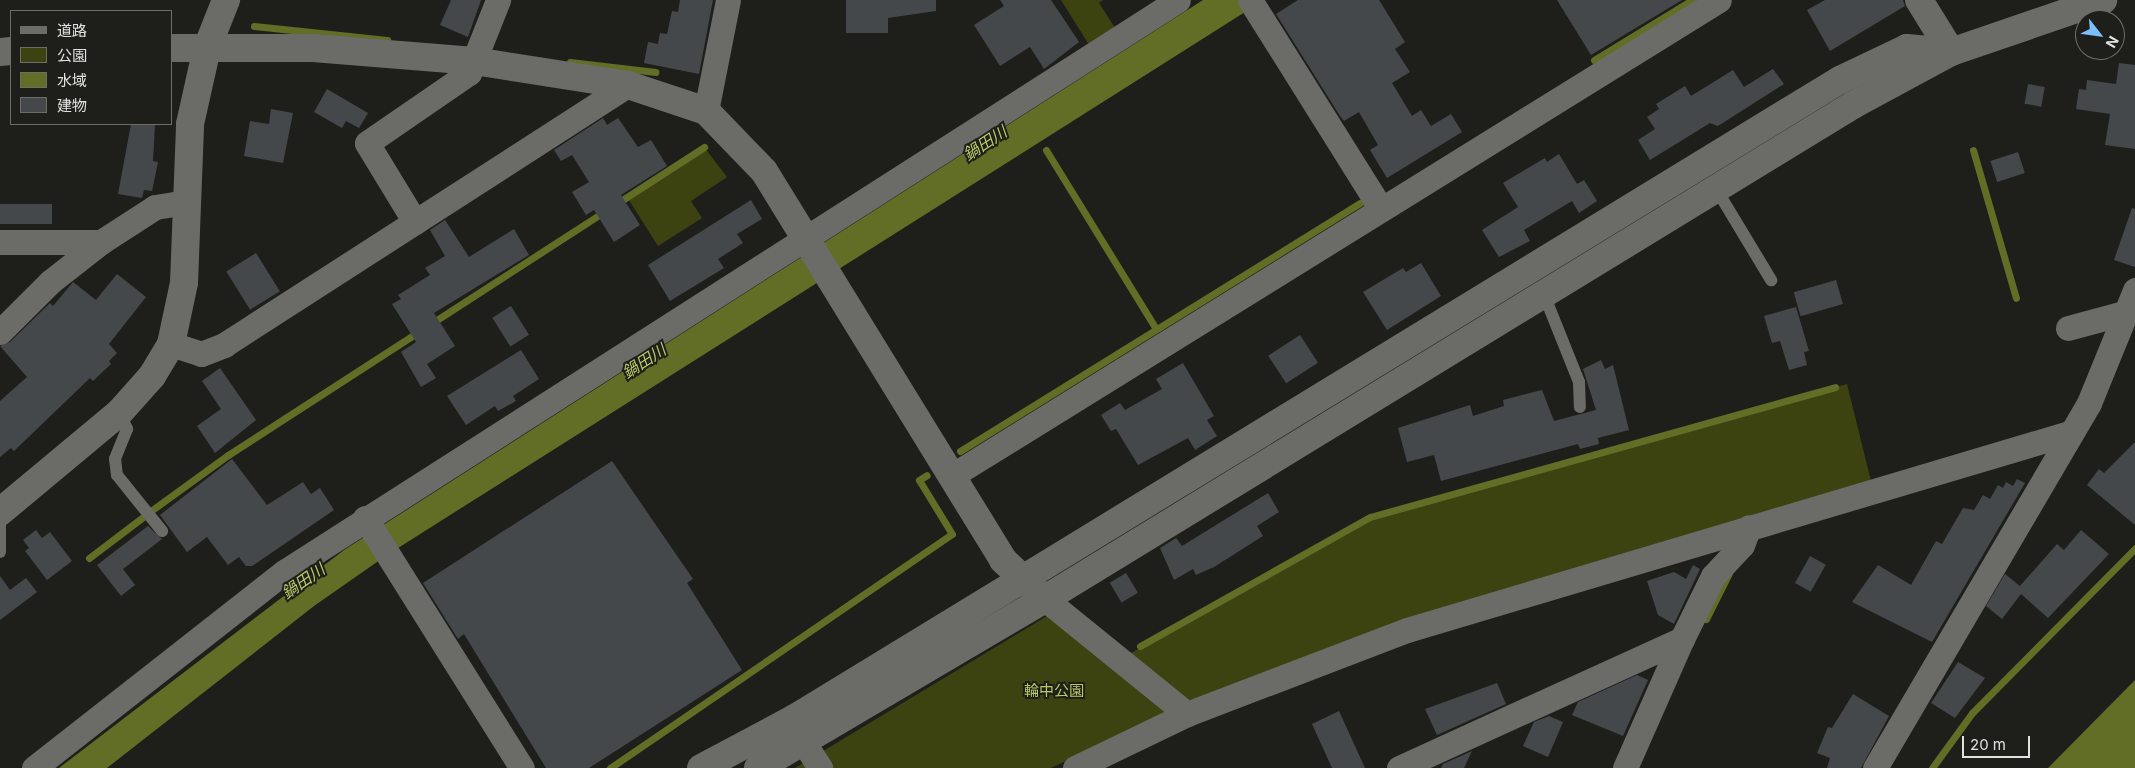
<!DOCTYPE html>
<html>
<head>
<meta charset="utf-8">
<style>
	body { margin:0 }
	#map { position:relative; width:2135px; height:768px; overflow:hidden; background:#1e1f1b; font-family:Inter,"Noto Sans JP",sans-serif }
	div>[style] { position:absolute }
	.green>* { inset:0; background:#3c4311 }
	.water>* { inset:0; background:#626d25 }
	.stream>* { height:7px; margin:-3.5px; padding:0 3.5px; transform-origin:3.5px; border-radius:3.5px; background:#626d25 }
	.building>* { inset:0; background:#45484b; transform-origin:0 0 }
	.lane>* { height:12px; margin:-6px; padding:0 6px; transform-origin:6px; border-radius:6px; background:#6b6c68 }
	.street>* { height:25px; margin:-12.5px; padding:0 12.5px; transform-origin:12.5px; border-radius:12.5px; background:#6b6c68 }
	.secondary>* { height:28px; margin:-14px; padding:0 14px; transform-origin:14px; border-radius:14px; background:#6b6c68 }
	span { translate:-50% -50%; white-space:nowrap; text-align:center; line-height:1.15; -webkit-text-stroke:4px #1e1f1b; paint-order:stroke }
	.park-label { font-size:15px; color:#b9c966 }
	.water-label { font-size:16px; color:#bacb67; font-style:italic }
	.legend { position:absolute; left:10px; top:10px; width:162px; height:115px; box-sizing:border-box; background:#1e1f1b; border:1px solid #6c6d69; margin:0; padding:6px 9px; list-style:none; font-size:15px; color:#e1e1df }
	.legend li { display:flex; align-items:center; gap:10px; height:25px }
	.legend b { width:25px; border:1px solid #6c6d69 }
	.north { position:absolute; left:2075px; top:10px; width:50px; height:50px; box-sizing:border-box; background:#1e1f1b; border:1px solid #6c6d69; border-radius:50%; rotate:120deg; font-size:14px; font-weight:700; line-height:20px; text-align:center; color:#e1e1df }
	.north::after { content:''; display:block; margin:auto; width:18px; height:22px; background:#7cbef9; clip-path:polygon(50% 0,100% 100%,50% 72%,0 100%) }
	.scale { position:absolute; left:1962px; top:736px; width:68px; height:22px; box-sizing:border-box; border:2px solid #e1e1df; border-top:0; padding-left:6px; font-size:15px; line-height:18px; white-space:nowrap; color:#e1e1df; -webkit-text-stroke:4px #1e1f1b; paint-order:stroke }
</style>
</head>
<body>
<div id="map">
	<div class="green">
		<div style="clip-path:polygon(1061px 0,1103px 0,1099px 3px,1117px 31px,1091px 48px)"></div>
		<div style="clip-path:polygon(704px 147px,727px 177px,691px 201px,702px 218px,658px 246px,627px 197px)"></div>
		<div style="clip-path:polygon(1847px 384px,1871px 481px,1161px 715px,1051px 768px,795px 768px,1067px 604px,1124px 657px,1370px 517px)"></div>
	</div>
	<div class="water">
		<div style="clip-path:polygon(1203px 0,1264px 0,387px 555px,314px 606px,107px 768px,59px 768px,344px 550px)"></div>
		<div style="clip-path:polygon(2135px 680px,2135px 768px,2048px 768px)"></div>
	</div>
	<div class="stream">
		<div style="left:254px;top:26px;width:134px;rotate:6deg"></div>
		<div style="left:1594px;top:60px;width:115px;rotate:-31.5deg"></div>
		<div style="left:570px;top:62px;width:86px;rotate:6.7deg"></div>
		<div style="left:1046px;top:150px;width:210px;rotate:58.4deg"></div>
		<div style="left:1973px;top:150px;width:154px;rotate:73.8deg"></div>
		<div style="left:616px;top:204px;width:105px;rotate:-32.9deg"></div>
		<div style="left:432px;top:323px;width:206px;rotate:-32.9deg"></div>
		<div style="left:960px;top:451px;width:471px;rotate:-31.8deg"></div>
		<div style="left:152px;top:510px;width:94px;rotate:-35.9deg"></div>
		<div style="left:228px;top:455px;width:226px;rotate:-32.9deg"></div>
		<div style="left:89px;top:558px;width:68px;rotate:-37.2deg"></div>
		<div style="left:1706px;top:619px;width:51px;rotate:-63.4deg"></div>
		<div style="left:1140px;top:646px;width:264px;rotate:-29.3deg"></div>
		<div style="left:1370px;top:517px;width:483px;rotate:-15.6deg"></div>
		<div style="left:610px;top:768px;width:414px;rotate:-34.4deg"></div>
		<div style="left:952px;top:534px;width:63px;rotate:-121.4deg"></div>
		<div style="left:919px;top:480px;width:9px;rotate:-32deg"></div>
		<div style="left:1932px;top:768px;width:68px;rotate:-54deg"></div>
		<div style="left:1972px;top:713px;width:232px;rotate:-45.3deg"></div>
	</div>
	<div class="building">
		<div style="clip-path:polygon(451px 0,481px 0,468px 37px,440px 25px)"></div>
		<div style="clip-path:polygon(680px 0,713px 0,699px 74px,644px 63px,648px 42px,658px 44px,660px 33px,667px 34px,672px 11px,678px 12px)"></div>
		<div style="clip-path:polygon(846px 0,936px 0,936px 11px,888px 18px,888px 33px,846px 33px)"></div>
		<div style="clip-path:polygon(1000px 0,1051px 0,1079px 42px,1044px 69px,1030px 47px,1000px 66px,974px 25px,1004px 6px)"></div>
		<div style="clip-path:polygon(1298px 0,1379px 0,1405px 42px,1395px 49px,1410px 72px,1392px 83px,1412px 116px,1421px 110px,1431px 126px,1451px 114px,1462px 132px,1387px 178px,1370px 150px,1378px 145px,1359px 112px,1344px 121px,1340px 116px,1276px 14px)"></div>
		<div style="clip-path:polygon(1557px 0,1682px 0,1591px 55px)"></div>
		<div style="clip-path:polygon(1825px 0,1903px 0,1905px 6px,1830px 51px,1807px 10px)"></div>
		<div style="clip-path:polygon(2119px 63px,2135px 65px,2135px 149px,2105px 145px,2110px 114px,2076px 109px,2079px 89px,2086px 90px,2087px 80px,2116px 84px)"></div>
		<div style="clip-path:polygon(1773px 69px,1784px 84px,1718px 126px,1710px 123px,1650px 160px,1638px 140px,1655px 129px,1647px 117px,1659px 109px,1656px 104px,1685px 86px,1691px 96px,1733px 70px,1744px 87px)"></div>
		<div style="left:2028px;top:84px;width:17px;height:20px;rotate:10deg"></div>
		<div style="clip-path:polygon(327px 89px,368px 113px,359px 128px,346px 121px,342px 128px,314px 112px)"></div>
		<div style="clip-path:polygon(271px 109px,293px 113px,283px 163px,244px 156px,250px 121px,269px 124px)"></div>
		<div style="clip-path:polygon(603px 118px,607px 125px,618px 118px,638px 147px,651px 140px,667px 166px,621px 195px,640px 225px,614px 242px,594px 210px,586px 215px,572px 192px,589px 182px,572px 155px,561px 161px,554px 150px)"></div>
		<div style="clip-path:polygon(131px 124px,155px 124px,153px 161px,158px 162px,152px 191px,144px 190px,142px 198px,118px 194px)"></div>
		<div style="left:2018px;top:152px;width:22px;height:29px;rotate:72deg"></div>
		<div style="clip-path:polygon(1559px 154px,1577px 184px,1584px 180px,1597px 201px,1579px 213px,1572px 201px,1524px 230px,1530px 241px,1499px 257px,1482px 230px,1518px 207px,1503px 183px,1545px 158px,1547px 162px)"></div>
		<div style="clip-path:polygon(751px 200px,762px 219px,737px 234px,743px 243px,718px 259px,724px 268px,670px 301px,648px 265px)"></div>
		<div style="left:52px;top:204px;width:20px;height:52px;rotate:90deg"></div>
		<div style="clip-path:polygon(2132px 208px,2135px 209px,2135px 267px,2114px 260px)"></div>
		<div style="clip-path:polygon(445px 220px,469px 257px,514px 229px,529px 255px,434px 313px,455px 346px,427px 364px,436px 378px,421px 387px,401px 352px,416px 342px,392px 304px,401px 299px,398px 295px,430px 275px,425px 268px,445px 256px,430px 230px)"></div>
		<div style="left:256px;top:253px;width:45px;height:35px;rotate:58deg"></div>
		<div style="clip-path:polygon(1421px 263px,1441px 296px,1387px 330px,1363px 292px,1403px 268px,1406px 272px)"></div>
		<div style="clip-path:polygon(117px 274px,146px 297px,109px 344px,117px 353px,109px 361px,111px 364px,93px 381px,90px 378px,14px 451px,11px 448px,0 457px,0 401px,27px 377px,0 346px,10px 342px,50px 303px,53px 306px,73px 282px,96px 300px)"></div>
		<div style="left:1836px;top:280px;width:25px;height:44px;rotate:74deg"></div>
		<div style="left:511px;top:306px;width:34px;height:22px;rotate:58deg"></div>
		<div style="clip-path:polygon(1796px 307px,1809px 351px,1804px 352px,1807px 365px,1789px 370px,1780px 341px,1772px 343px,1764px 316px)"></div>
		<div style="left:1300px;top:335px;width:33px;height:38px;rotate:57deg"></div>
		<div style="clip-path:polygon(521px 350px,539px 379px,513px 396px,516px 401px,498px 411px,495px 406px,466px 425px,447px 396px)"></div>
		<div style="clip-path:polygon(1601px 360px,1605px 369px,1613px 365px,1629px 430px,1598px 438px,1599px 444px,1580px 449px,1578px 444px,1441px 481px,1434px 455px,1407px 462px,1398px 428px,1470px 405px,1473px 416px,1504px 406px,1503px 400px,1542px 390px,1554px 421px,1596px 410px,1583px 369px)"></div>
		<div style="clip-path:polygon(1183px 363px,1214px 416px,1207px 420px,1217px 436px,1195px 450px,1188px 438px,1138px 465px,1116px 429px,1111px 431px,1101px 415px,1120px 403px,1125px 410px,1162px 389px,1156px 379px)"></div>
		<div style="clip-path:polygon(220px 368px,256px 420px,215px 453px,197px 426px,221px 409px,202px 381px)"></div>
		<div style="clip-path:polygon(2135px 442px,2135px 525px,2087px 485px,2099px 469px,2104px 473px)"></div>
		<div style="clip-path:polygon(232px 459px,267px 505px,303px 482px,311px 494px,320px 488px,334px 510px,252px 566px,246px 566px,239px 557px,228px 565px,207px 537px,187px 552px,160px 515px)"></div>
		<div style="clip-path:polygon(612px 461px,693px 579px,687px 583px,742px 670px,589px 768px,546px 768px,464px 634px,458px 639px,423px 583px)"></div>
		<div style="clip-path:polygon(2017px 479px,2025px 483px,1932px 642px,1852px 602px,1878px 565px,1911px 585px,1936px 541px,1942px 544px,1963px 508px,1974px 510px,1983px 495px,1990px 499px,1998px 485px,2003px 488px,2006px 482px,2013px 486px)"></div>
		<div style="clip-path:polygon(1268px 493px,1279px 512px,1257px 526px,1263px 536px,1214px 567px,1196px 575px,1193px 569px,1174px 580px,1160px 548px,1176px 538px,1182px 546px)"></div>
		<div style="clip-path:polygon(148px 526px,162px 539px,123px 569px,135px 585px,121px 596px,97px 565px)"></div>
		<div style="clip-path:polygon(36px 530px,42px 538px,50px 532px,72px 561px,47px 580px,25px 551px,29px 548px,23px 540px)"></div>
		<div style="clip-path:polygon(2081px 530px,2109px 554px,2048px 618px,2021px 594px,2002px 619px,1986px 606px,2005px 574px,2020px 586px,2057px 544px,2064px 550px)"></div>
		<div style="left:1810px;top:556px;width:18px;height:31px;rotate:29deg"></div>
		<div style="clip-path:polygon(1693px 565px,1700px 569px,1674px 624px,1658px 615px,1647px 581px,1674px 572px,1686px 579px)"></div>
		<div style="left:1126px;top:573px;width:23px;height:19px;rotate:59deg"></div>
		<div style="clip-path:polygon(0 576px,10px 590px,26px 578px,37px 592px,0 620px)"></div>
		<div style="clip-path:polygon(1958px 662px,1985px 678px,1955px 718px,1931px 703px)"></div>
		<div style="clip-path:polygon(1637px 675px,1648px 680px,1623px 736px,1572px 715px,1578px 702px)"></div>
		<div style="clip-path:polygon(1497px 683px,1506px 704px,1437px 735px,1425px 709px)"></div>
		<div style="clip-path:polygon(1853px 694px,1889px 716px,1861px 768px,1827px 768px,1830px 758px,1817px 753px,1828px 727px,1832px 728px)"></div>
		<div style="clip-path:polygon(1339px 711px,1365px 768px,1332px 768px,1312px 724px)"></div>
		<div style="clip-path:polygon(1549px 716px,1563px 722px,1548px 757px,1523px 746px,1534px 722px)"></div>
		<div style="clip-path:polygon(1472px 751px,1464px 768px,1441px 768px,1443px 764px)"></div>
	</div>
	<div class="lane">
		<div style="left:1715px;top:187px;width:109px;rotate:58.9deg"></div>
		<div style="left:1543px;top:292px;width:97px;rotate:68.2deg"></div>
		<div style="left:1579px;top:382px;width:25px;rotate:88deg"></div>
		<div style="left:119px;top:413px;width:18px;rotate:63deg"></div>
		<div style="left:127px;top:429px;width:32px;rotate:112deg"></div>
		<div style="left:115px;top:459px;width:16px;rotate:83deg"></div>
		<div style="left:117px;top:475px;width:72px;rotate:51.2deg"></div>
		<div style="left:0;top:519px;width:33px;rotate:90deg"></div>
	</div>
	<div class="street">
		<div style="left:1250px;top:0;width:247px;rotate:57.9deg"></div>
		<div style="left:706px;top:111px;width:113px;rotate:-78.8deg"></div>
		<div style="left:415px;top:222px;width:92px;rotate:-121.3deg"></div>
		<div style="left:367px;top:143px;width:124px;rotate:-34.5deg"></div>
		<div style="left:469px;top:73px;width:79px;rotate:-68.3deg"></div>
		<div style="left:0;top:242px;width:101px"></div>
		<div style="left:2068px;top:328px;width:69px;rotate:-15deg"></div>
		<div style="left:0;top:332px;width:71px;rotate:-45deg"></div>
		<div style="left:50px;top:282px;width:65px;rotate:-38.1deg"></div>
		<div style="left:101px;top:242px;width:64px;rotate:-32.9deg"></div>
		<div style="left:155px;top:207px;width:33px;rotate:-9deg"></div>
		<div style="left:171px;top:344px;width:32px;rotate:18deg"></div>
		<div style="left:201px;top:354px;width:25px;rotate:-21deg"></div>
		<div style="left:224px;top:345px;width:480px;rotate:-32.8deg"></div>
		<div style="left:953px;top:475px;width:901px;rotate:-31.8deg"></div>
		<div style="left:365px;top:518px;width:295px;rotate:57.9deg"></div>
		<div style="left:1045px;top:599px;width:183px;rotate:39deg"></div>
		<div style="left:804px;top:743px;width:30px;rotate:57deg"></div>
		<div style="left:34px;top:768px;width:318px;rotate:-38.1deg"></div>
		<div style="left:284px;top:572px;width:1061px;rotate:-32.61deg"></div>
		<div style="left:1075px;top:768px;width:124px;rotate:-25.7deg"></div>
		<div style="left:1187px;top:714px;width:235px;rotate:-20.9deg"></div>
		<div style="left:1407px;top:630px;width:691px;rotate:-16.57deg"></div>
		<div style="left:1399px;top:768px;width:311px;rotate:-24.5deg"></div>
		<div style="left:1682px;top:639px;width:70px;rotate:-63.8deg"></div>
		<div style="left:1713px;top:576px;width:42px;rotate:-46.9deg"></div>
		<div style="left:1742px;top:545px;width:19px;rotate:-69deg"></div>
		<div style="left:1625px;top:768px;width:141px;rotate:-66.2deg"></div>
		<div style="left:1875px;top:768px;width:423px;rotate:-59.6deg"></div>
		<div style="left:2089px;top:403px;width:122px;rotate:-67.8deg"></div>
	</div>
	<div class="secondary">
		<div style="left:1919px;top:0;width:61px;rotate:58.4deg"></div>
		<div style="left:171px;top:48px;width:142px"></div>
		<div style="left:313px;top:48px;width:162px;rotate:4.6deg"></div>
		<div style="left:474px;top:61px;width:156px;rotate:8.9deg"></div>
		<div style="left:628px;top:85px;width:82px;rotate:18.4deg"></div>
		<div style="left:706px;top:111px;width:83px;rotate:46deg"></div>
		<div style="left:764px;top:171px;width:457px;rotate:58.4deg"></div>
		<div style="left:1003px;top:560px;width:47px;rotate:43.3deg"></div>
		<div style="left:0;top:52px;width:11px;rotate:-5deg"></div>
		<div style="left:0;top:512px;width:155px;rotate:-39.8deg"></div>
		<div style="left:119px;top:413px;width:50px;rotate:-48.3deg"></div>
		<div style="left:152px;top:376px;width:37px;rotate:-59deg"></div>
		<div style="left:171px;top:344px;width:62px;rotate:-78deg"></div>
		<div style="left:184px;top:283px;width:159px;rotate:-87.8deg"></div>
		<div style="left:190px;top:124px;width:78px;rotate:-77.4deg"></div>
		<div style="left:207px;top:48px;width:52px;rotate:-68.4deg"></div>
		<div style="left:701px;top:768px;width:106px;rotate:-28deg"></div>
		<div style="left:795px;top:718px;width:1224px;rotate:-31.41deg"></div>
		<div style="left:1840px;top:80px;width:74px;rotate:-25.5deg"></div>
		<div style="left:1907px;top:48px;width:44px;rotate:5.2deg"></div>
		<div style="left:758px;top:768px;width:333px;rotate:-30.5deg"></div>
		<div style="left:1045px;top:599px;width:947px;rotate:-31.44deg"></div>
		<div style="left:1853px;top:105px;width:111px;rotate:-28.4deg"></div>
		<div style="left:1951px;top:52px;width:161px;rotate:-18.9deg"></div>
	</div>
	<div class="park-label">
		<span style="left:1054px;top:691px">輪中公園</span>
	</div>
	<div class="water-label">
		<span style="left:985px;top:143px;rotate:-33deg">鍋田川</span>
		<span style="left:644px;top:361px;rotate:-33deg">鍋田川</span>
		<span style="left:303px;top:581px;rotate:-35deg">鍋田川</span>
	</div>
	<ul class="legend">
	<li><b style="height:6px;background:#6b6c68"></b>道路</li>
	<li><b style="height:14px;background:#3c4311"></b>公園</li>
	<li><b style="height:14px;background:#626d25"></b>水域</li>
	<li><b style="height:14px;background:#45484b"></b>建物</li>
	</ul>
	<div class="north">N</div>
	<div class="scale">20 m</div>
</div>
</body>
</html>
